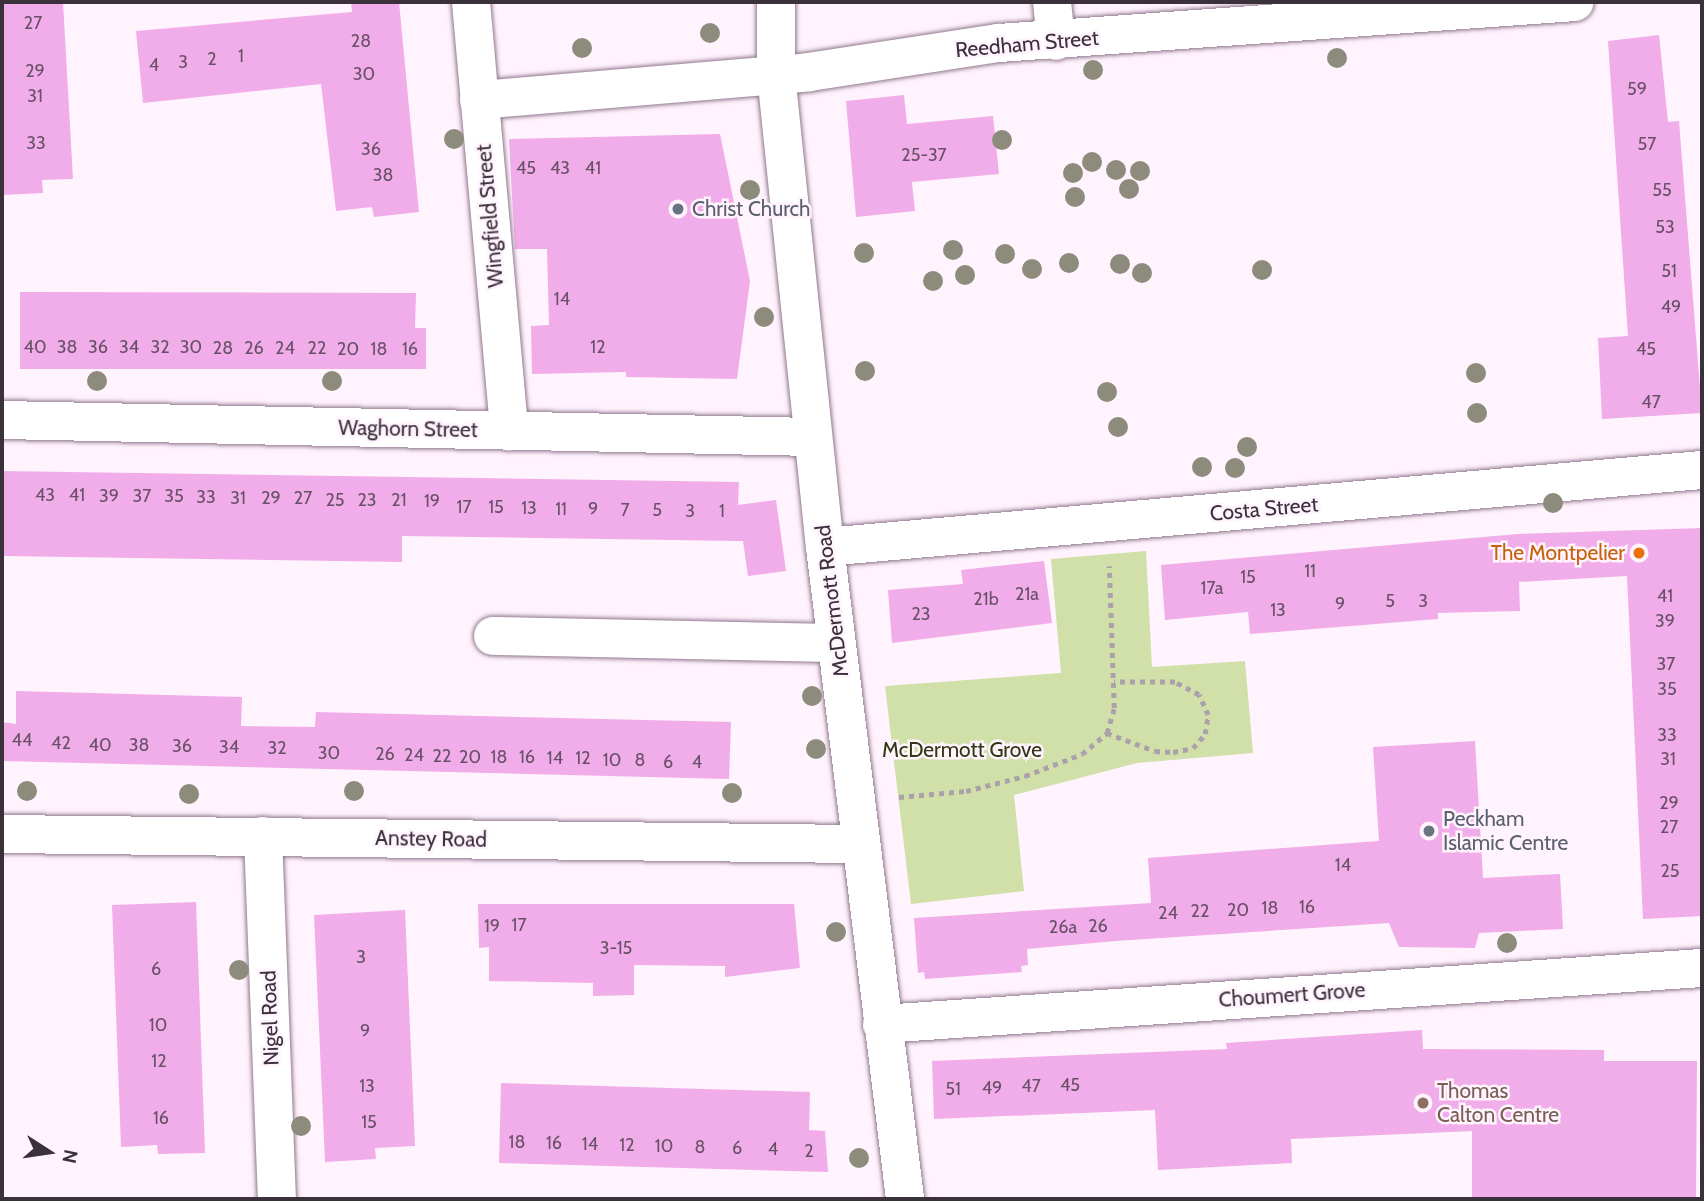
<!DOCTYPE html>
<html>
<head>
<meta charset="utf-8">
<style>
	body { margin:0 }
	#map { position:relative; width:1704px; height:1201px; overflow:hidden; background:#fff3fd; font-family:Cabin,sans-serif }
	div>[style] { position:absolute }
	.green>* { inset:0; background:#d1dfa9 }
	.building>* { inset:0; background:#f1adea }
	.path>* { height:4.5px; margin-top:-2.25px; transform-origin:0; background:repeating-linear-gradient(90deg,#aca1ab 0 5px,transparent 0 10px) }
	.roads { filter:drop-shadow(0 0 2px #91788e) drop-shadow(0 0 2px #91788e) }
	.minor>* { height:38px; margin:-19px; padding:0 19px; transform-origin:19px; border-radius:19px; background:#fff }
	.trees>* { width:20px; height:20px; margin:-10px; border-radius:50%; background:#8d8c7c }
	.dots>* { width:19px; height:19px; translate:-50% -50%; box-sizing:border-box; border:4px solid #fff3fd; border-radius:50% }
	span { translate:-50% -50%; white-space:nowrap; text-align:center; line-height:1.15; -webkit-text-stroke:5px #fff3fd; paint-order:stroke }
	.number-label { font-size:18px; color:#685066 }
	.number-label span { -webkit-text-stroke-width:0 }
	.street-label { font-size:21px; color:#3b313a }
	.worship-label { font-size:21px; color:#5b616d }
	.left { translate:0 -50%; text-align:left }
	.food-label { font-size:21px; color:#c56008 }
	.right { translate:-100% -50%; text-align:right }
	.park-label { font-size:21px; color:#2f3713 }
	.education-label { font-size:21px; color:#785e54 }
	.frame { position:absolute; inset:0; border:4px solid #3b313a; pointer-events:none }
	.north { position:absolute; left:14px; top:1117px; width:70px; height:70px; -webkit-text-stroke:5px #fff3fd; paint-order:stroke; rotate:102deg; font-size:19px; font-weight:700; line-height:28px; text-align:center; color:#3b313a }
	.north::after { content:''; display:block; margin:auto; width:24px; height:32px; background:#3b313a; clip-path:polygon(50% 0,100% 100%,50% 72%,0 100%) }
</style>
</head>
<body>
<div id="map">
	<div class="green">
		<div style="clip-path:polygon(1146px 551px,1152px 667px,1245px 661px,1253px 753px,1137px 763px,1014px 795px,1024px 891px,911px 904px,885px 686px,1061px 673px,1051px 559px)"></div>
	</div>
	<div class="building">
		<div style="clip-path:polygon(2px 2px,63px 2px,73px 179px,42px 180px,43px 193px,3px 195px)"></div>
		<div style="clip-path:polygon(351px 2px,399px 2px,419px 212px,374px 217px,372px 207px,336px 211px,321px 84px,143px 103px,136px 31px,352px 12px)"></div>
		<div style="clip-path:polygon(1659px 35px,1668px 122px,1679px 121px,1702px 413px,1602px 419px,1598px 338px,1628px 336px,1608px 41px)"></div>
		<div style="clip-path:polygon(904px 95px,907px 124px,993px 116px,999px 174px,912px 182px,915px 211px,856px 217px,846px 101px)"></div>
		<div style="clip-path:polygon(720px 134px,750px 281px,737px 379px,626px 377px,626px 372px,532px 374px,531px 326px,549px 325px,547px 249px,515px 249px,509px 139px)"></div>
		<div style="clip-path:polygon(20px 292px,416px 293px,415px 328px,426px 328px,426px 369px,20px 369px)"></div>
		<div style="clip-path:polygon(2px 471px,739px 482px,738px 505px,776px 500px,786px 571px,748px 576px,743px 541px,738px 541px,402px 536px,402px 562px,2px 556px)"></div>
		<div style="clip-path:polygon(1702px 528px,1702px 916px,1643px 919px,1627px 576px,1519px 582px,1520px 611px,1438px 613px,1438px 619px,1250px 634px,1248px 612px,1165px 620px,1161px 565px,1518px 534px)"></div>
		<div style="clip-path:polygon(1044px 561px,1052px 623px,892px 643px,888px 590px,963px 584px,961px 570px)"></div>
		<div style="clip-path:polygon(16px 691px,242px 697px,241px 726px,315px 727px,316px 712px,731px 722px,729px 779px,2px 761px,2px 722px,16px 724px)"></div>
		<div style="clip-path:polygon(1475px 741px,1483px 878px,1560px 874px,1563px 929px,1479px 933px,1475px 948px,1399px 947px,1389px 923px,1116px 941px,1027px 949px,1028px 965px,1021px 966px,1022px 972px,925px 979px,924px 972px,918px 973px,914px 918px,1151px 903px,1148px 858px,1379px 841px,1373px 747px)"></div>
		<div style="clip-path:polygon(196px 902px,205px 1153px,158px 1154px,157px 1145px,121px 1147px,112px 905px)"></div>
		<div style="clip-path:polygon(478px 904px,794px 904px,800px 968px,725px 977px,725px 966px,634px 965px,634px 995px,593px 996px,593px 983px,489px 981px,489px 947px,479px 948px)"></div>
		<div style="clip-path:polygon(405px 910px,415px 1146px,375px 1148px,376px 1159px,325px 1162px,314px 915px)"></div>
		<div style="clip-path:polygon(1422px 1030px,1423px 1049px,1604px 1050px,1604px 1061px,1697px 1061px,1696px 1199px,1472px 1199px,1472px 1131px,1291px 1139px,1292px 1163px,1158px 1170px,1155px 1110px,934px 1119px,932px 1061px,1227px 1049px,1226px 1043px)"></div>
		<div style="clip-path:polygon(501px 1083px,810px 1092px,809px 1130px,825px 1131px,828px 1172px,499px 1163px)"></div>
	</div>
	<div class="path">
		<div style="left:1107px;top:733px;width:51px;rotate:20.6deg"></div>
		<div style="left:1155px;top:751px;width:18px;rotate:3deg"></div>
		<div style="left:1173px;top:752px;width:20px;rotate:-11deg"></div>
		<div style="left:1193px;top:748px;width:18px;rotate:-49deg"></div>
		<div style="left:1205px;top:734px;width:19px;rotate:-81deg"></div>
		<div style="left:1208px;top:715px;width:22px;rotate:-114deg"></div>
		<div style="left:1199px;top:695px;width:27px;rotate:-152deg"></div>
		<div style="left:1175px;top:682px;width:61px;rotate:180deg"></div>
		<div style="left:899px;top:797px;width:67px;rotate:-5.1deg"></div>
		<div style="left:966px;top:791px;width:61px;rotate:-14.3deg"></div>
		<div style="left:1025px;top:776px;width:61px;rotate:-21.1deg"></div>
		<div style="left:1082px;top:754px;width:33px;rotate:-40deg"></div>
		<div style="left:1107px;top:733px;width:26px;rotate:-74deg"></div>
		<div style="left:1114px;top:708px;width:142px;rotate:-92deg"></div>
	</div>
	<div class="roads">
		<div class="minor">
			<div style="left:471px;top:2px;width:431px;rotate:84.9deg"></div>
			<div style="left:776px;top:2px;width:72px;rotate:90deg"></div>
			<div style="left:776px;top:74px;width:476px;rotate:84.1deg"></div>
			<div style="left:825px;top:547px;width:657px;rotate:83deg"></div>
			<div style="left:1052px;top:2px;width:39px;rotate:84deg"></div>
			<div style="left:479px;top:100px;width:331px;rotate:-4.8deg"></div>
			<div style="left:809px;top:72px;width:192px;rotate:-8.7deg"></div>
			<div style="left:999px;top:43px;width:577px;rotate:-4.07deg"></div>
			<div style="left:2px;top:420px;width:811px;rotate:1.2deg"></div>
			<div style="left:825px;top:547px;width:880px;rotate:-5.02deg"></div>
			<div style="left:493px;top:636px;width:343px;rotate:1.2deg"></div>
			<div style="left:2px;top:834px;width:859px;rotate:0.67deg"></div>
			<div style="left:263px;top:836px;width:363px;rotate:87.8deg"></div>
			<div style="left:882px;top:1024px;width:822px;rotate:-3.91deg"></div>
		</div>
	</div>
	<div class="trees">
		<div style="left:710px;top:33px"></div>
		<div style="left:582px;top:48px"></div>
		<div style="left:1337px;top:58px"></div>
		<div style="left:1093px;top:70px"></div>
		<div style="left:454px;top:139px"></div>
		<div style="left:1002px;top:140px"></div>
		<div style="left:1092px;top:162px"></div>
		<div style="left:1116px;top:170px"></div>
		<div style="left:1140px;top:171px"></div>
		<div style="left:1073px;top:173px"></div>
		<div style="left:1129px;top:189px"></div>
		<div style="left:750px;top:190px"></div>
		<div style="left:1075px;top:197px"></div>
		<div style="left:953px;top:250px"></div>
		<div style="left:864px;top:253px"></div>
		<div style="left:1005px;top:254px"></div>
		<div style="left:1069px;top:263px"></div>
		<div style="left:1120px;top:264px"></div>
		<div style="left:1032px;top:269px"></div>
		<div style="left:1262px;top:270px"></div>
		<div style="left:1142px;top:273px"></div>
		<div style="left:965px;top:275px"></div>
		<div style="left:933px;top:281px"></div>
		<div style="left:764px;top:317px"></div>
		<div style="left:865px;top:371px"></div>
		<div style="left:1476px;top:373px"></div>
		<div style="left:97px;top:381px"></div>
		<div style="left:332px;top:381px"></div>
		<div style="left:1107px;top:392px"></div>
		<div style="left:1477px;top:413px"></div>
		<div style="left:1118px;top:427px"></div>
		<div style="left:1247px;top:447px"></div>
		<div style="left:1202px;top:467px"></div>
		<div style="left:1235px;top:468px"></div>
		<div style="left:1553px;top:503px"></div>
		<div style="left:812px;top:696px"></div>
		<div style="left:816px;top:749px"></div>
		<div style="left:27px;top:791px"></div>
		<div style="left:354px;top:791px"></div>
		<div style="left:732px;top:793px"></div>
		<div style="left:189px;top:794px"></div>
		<div style="left:836px;top:932px"></div>
		<div style="left:1507px;top:943px"></div>
		<div style="left:239px;top:970px"></div>
		<div style="left:301px;top:1126px"></div>
		<div style="left:859px;top:1158px"></div>
	</div>
	<div class="dots">
		<div style="left:678px;top:209px;background:#6b7280"></div>
		<div style="left:1639px;top:553px;background:#e8710a"></div>
		<div style="left:1429px;top:831px;background:#6b7280"></div>
		<div style="left:1423px;top:1103px;background:#8d6e63"></div>
	</div>
	<div class="number-label">
		<span style="left:33px;top:23px">27</span>
		<span style="left:361px;top:41px">28</span>
		<span style="left:241px;top:56px">1</span>
		<span style="left:212px;top:59px">2</span>
		<span style="left:183px;top:62px">3</span>
		<span style="left:154px;top:65px">4</span>
		<span style="left:35px;top:71px">29</span>
		<span style="left:364px;top:74px">30</span>
		<span style="left:1637px;top:89px">59</span>
		<span style="left:35px;top:96px">31</span>
		<span style="left:36px;top:143px">33</span>
		<span style="left:1647px;top:144px">57</span>
		<span style="left:371px;top:149px">36</span>
		<span style="left:924px;top:155px">25-37</span>
		<span style="left:526px;top:168px">45</span>
		<span style="left:560px;top:168px">43</span>
		<span style="left:593px;top:168px">41</span>
		<span style="left:383px;top:175px">38</span>
		<span style="left:1662px;top:190px">55</span>
		<span style="left:1665px;top:227px">53</span>
		<span style="left:1669px;top:271px">51</span>
		<span style="left:562px;top:299px">14</span>
		<span style="left:1671px;top:307px">49</span>
		<span style="left:35px;top:347px">40</span>
		<span style="left:67px;top:347px">38</span>
		<span style="left:98px;top:347px">36</span>
		<span style="left:129px;top:347px">34</span>
		<span style="left:160px;top:347px">32</span>
		<span style="left:191px;top:347px">30</span>
		<span style="left:598px;top:347px">12</span>
		<span style="left:223px;top:348px">28</span>
		<span style="left:254px;top:348px">26</span>
		<span style="left:285px;top:348px">24</span>
		<span style="left:317px;top:348px">22</span>
		<span style="left:348px;top:349px">20</span>
		<span style="left:379px;top:349px">18</span>
		<span style="left:410px;top:349px">16</span>
		<span style="left:1646px;top:349px">45</span>
		<span style="left:1651px;top:402px">47</span>
		<span style="left:45px;top:495px">43</span>
		<span style="left:77px;top:495px">41</span>
		<span style="left:109px;top:496px">39</span>
		<span style="left:142px;top:496px">37</span>
		<span style="left:174px;top:496px">35</span>
		<span style="left:206px;top:497px">33</span>
		<span style="left:238px;top:498px">31</span>
		<span style="left:271px;top:498px">29</span>
		<span style="left:303px;top:498px">27</span>
		<span style="left:335px;top:500px">25</span>
		<span style="left:367px;top:500px">23</span>
		<span style="left:399px;top:500px">21</span>
		<span style="left:432px;top:501px">19</span>
		<span style="left:464px;top:507px">17</span>
		<span style="left:496px;top:507px">15</span>
		<span style="left:529px;top:508px">13</span>
		<span style="left:561px;top:509px">11</span>
		<span style="left:593px;top:509px">9</span>
		<span style="left:625px;top:510px">7</span>
		<span style="left:657px;top:510px">5</span>
		<span style="left:690px;top:511px">3</span>
		<span style="left:722px;top:511px">1</span>
		<span style="left:1310px;top:571px">11</span>
		<span style="left:1248px;top:577px">15</span>
		<span style="left:1212px;top:588px">17a</span>
		<span style="left:1027px;top:594px">21a</span>
		<span style="left:1665px;top:596px">41</span>
		<span style="left:986px;top:599px">21b</span>
		<span style="left:1390px;top:601px">5</span>
		<span style="left:1423px;top:601px">3</span>
		<span style="left:1340px;top:604px">9</span>
		<span style="left:1278px;top:610px">13</span>
		<span style="left:921px;top:614px">23</span>
		<span style="left:1665px;top:621px">39</span>
		<span style="left:1666px;top:664px">37</span>
		<span style="left:1667px;top:689px">35</span>
		<span style="left:1667px;top:735px">33</span>
		<span style="left:22px;top:740px">44</span>
		<span style="left:61px;top:743px">42</span>
		<span style="left:100px;top:745px">40</span>
		<span style="left:139px;top:745px">38</span>
		<span style="left:182px;top:746px">36</span>
		<span style="left:229px;top:747px">34</span>
		<span style="left:277px;top:748px">32</span>
		<span style="left:329px;top:753px">30</span>
		<span style="left:385px;top:754px">26</span>
		<span style="left:414px;top:755px">24</span>
		<span style="left:442px;top:756px">22</span>
		<span style="left:470px;top:757px">20</span>
		<span style="left:499px;top:757px">18</span>
		<span style="left:527px;top:757px">16</span>
		<span style="left:555px;top:758px">14</span>
		<span style="left:583px;top:758px">12</span>
		<span style="left:1668px;top:759px">31</span>
		<span style="left:612px;top:760px">10</span>
		<span style="left:640px;top:760px">8</span>
		<span style="left:668px;top:762px">6</span>
		<span style="left:697px;top:762px">4</span>
		<span style="left:1669px;top:803px">29</span>
		<span style="left:1669px;top:827px">27</span>
		<span style="left:1343px;top:865px">14</span>
		<span style="left:1670px;top:871px">25</span>
		<span style="left:1307px;top:907px">16</span>
		<span style="left:1270px;top:908px">18</span>
		<span style="left:1238px;top:910px">20</span>
		<span style="left:1200px;top:911px">22</span>
		<span style="left:1168px;top:913px">24</span>
		<span style="left:519px;top:925px">17</span>
		<span style="left:492px;top:926px">19</span>
		<span style="left:1098px;top:926px">26</span>
		<span style="left:1063px;top:927px">26a</span>
		<span style="left:616px;top:948px">3-15</span>
		<span style="left:361px;top:957px">3</span>
		<span style="left:156px;top:969px">6</span>
		<span style="left:158px;top:1025px">10</span>
		<span style="left:365px;top:1031px">9</span>
		<span style="left:159px;top:1061px">12</span>
		<span style="left:1070px;top:1085px">45</span>
		<span style="left:367px;top:1086px">13</span>
		<span style="left:1031px;top:1086px">47</span>
		<span style="left:992px;top:1088px">49</span>
		<span style="left:953px;top:1089px">51</span>
		<span style="left:161px;top:1118px">16</span>
		<span style="left:369px;top:1122px">15</span>
		<span style="left:517px;top:1142px">18</span>
		<span style="left:554px;top:1143px">16</span>
		<span style="left:590px;top:1144px">14</span>
		<span style="left:627px;top:1145px">12</span>
		<span style="left:664px;top:1146px">10</span>
		<span style="left:700px;top:1147px">8</span>
		<span style="left:737px;top:1148px">6</span>
		<span style="left:773px;top:1149px">4</span>
		<span style="left:809px;top:1151px">2</span>
	</div>
	<div class="street-label">
		<span style="left:1027px;top:44px;rotate:-5deg">Reedham Street</span>
		<span style="left:490px;top:216px;rotate:-95deg">Wingfield Street</span>
		<span style="left:408px;top:429px;rotate:1deg">Waghorn Street</span>
		<span style="left:1264px;top:509px;rotate:-5deg">Costa Street</span>
		<span style="left:832px;top:601px;rotate:-97deg">McDermott Road</span>
		<span style="left:431px;top:839px;rotate:1deg">Anstey Road</span>
		<span style="left:1292px;top:995px;rotate:-4deg">Choumert Grove</span>
		<span style="left:270px;top:1018px;rotate:-92deg">Nigel Road</span>
	</div>
	<div class="worship-label">
		<span class="left" style="left:692px;top:209px">Christ Church</span>
		<span class="left" style="left:1443px;top:831px">Peckham<br>Islamic Centre</span>
	</div>
	<div class="food-label">
		<span class="right" style="left:1625px;top:553px">The Montpelier</span>
	</div>
	<div class="park-label">
		<span style="left:962px;top:750px">McDermott Grove</span>
	</div>
	<div class="education-label">
		<span class="left" style="left:1437px;top:1103px">Thomas<br>Calton Centre</span>
	</div>
	<div class="frame"></div>
	<div class="north">N</div>
</div>
</body>
</html>
